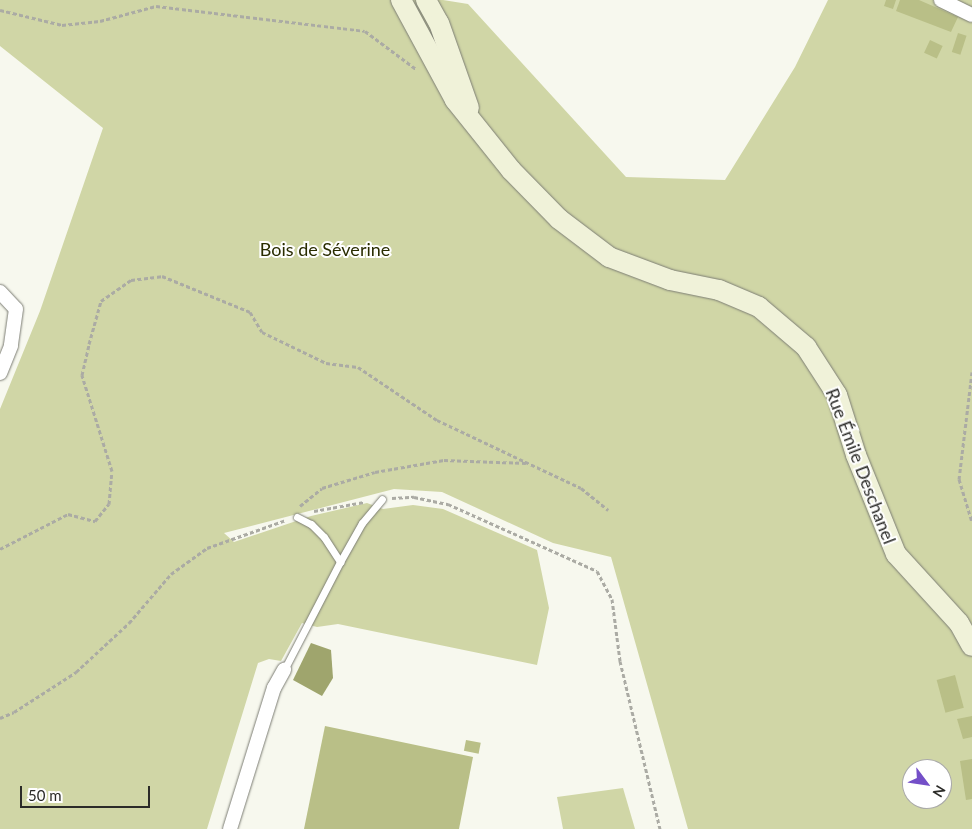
<!DOCTYPE html>
<html>
<head>
<meta charset="utf-8">
<style>
	body { margin:0 }
	#map { position:relative; width:972px; height:829px; overflow:hidden; background:#f7f8ee; font-family:Lato,sans-serif }
	div>[style] { position:absolute }
	.green>* { inset:0; background:#d0d6a6 }
	.water>* { inset:0; background:#9fa56d }
	.building>* { inset:0; background:#b9bf87; transform-origin:0 0 }
	.path>* { height:3px; margin-top:-1.5px; transform-origin:0; background:repeating-linear-gradient(90deg,#ababa4 0 4px,transparent 0 6.5px) }
	.roads { filter:drop-shadow(0 0 1px #7c7d74) drop-shadow(0 0 1px #7c7d74) }
	.lane>* { height:7px; margin:-3.5px; padding:0 3.5px; transform-origin:3.5px; border-radius:3.5px; background:#fff }
	.street>* { height:14px; margin:-7px; padding:0 7px; transform-origin:7px; border-radius:7px; background:#fff }
	.secondary>* { height:20px; margin:-10px; padding:0 10px; transform-origin:10px; border-radius:10px; background:#f0f2d9 }
	span { translate:-50% -50%; white-space:nowrap; text-align:center; line-height:1.15; -webkit-text-stroke:4px #fff; paint-order:stroke }
	.park-label { font-size:18px; color:#2a2d00 }
	.street-label { font-size:18px; color:#2b2b28 }
	.north { position:absolute; left:902px; top:759px; width:50px; height:50px; box-sizing:border-box; background:#fff; border:1px solid #aaaaa9; border-radius:50%; rotate:121deg; font-size:14px; font-weight:700; line-height:20px; text-align:center; color:#2b2b28 }
	.north::after { content:''; display:block; margin:auto; width:18px; height:22px; background:#744fc8; clip-path:polygon(50% 0,100% 100%,50% 72%,0 100%) }
	.scale { position:absolute; left:20px; top:786px; width:130px; height:22px; box-sizing:border-box; border:2px solid #2b2b28; border-top:0; padding-left:6px; font-size:15px; line-height:18px; white-space:nowrap; color:#2b2b28; -webkit-text-stroke:4px #fff; paint-order:stroke }
</style>
</head>
<body>
<div id="map">
	<div class="green">
		<div style="clip-path:polygon(evenodd,0 0,443px 0,468px 4px,626px 177px,725px 180px,795px 67px,828px 0,972px 0,972px 829px,688px 829px,611px 557px,553px 543px,442px 492px,394px 489px,224px 533px,234px 542px,311px 516px,367px 503px,383px 509px,413px 505px,443px 509px,537px 550px,549px 608px,537px 665px,338px 624px,317px 627px,302px 623px,281px 661px,269px 659px,258px 663px,207px 829px,0 829px,0 409px,40px 311px,103px 128px,0 46px,0 0,912px 769px,942px 769px,942px 799px,912px 799px,912px 769px)"></div>
		<div style="clip-path:polygon(623px 788px,635px 829px,563px 829px,557px 797px)"></div>
	</div>
	<div class="water">
		<div style="clip-path:polygon(311px 643px,331px 650px,333px 678px,322px 696px,293px 680px)"></div>
	</div>
	<div class="building">
		<div style="clip-path:polygon(886px 0,896px 0,893px 9px,884px 6px)"></div>
		<div style="clip-path:polygon(900px 0,919px 0,958px 17px,951px 32px,896px 11px)"></div>
		<div style="left:958px;top:33px;width:9px;height:20px;rotate:18deg"></div>
		<div style="left:930px;top:40px;width:14px;height:14px;rotate:25deg"></div>
		<div style="left:955px;top:675px;width:34px;height:19px;rotate:75deg"></div>
		<div style="clip-path:polygon(972px 716px,972px 737px,963px 739px,957px 719px)"></div>
		<div style="clip-path:polygon(325px 726px,473px 757px,459px 829px,304px 829px)"></div>
		<div style="left:466px;top:740px;width:15px;height:11px;rotate:11deg"></div>
		<div style="clip-path:polygon(972px 759px,972px 799px,966px 800px,960px 761px)"></div>
	</div>
	<div class="path">
		<div style="left:0;top:10px;width:64px;rotate:13.6deg"></div>
		<div style="left:62px;top:25px;width:38px;rotate:-6deg"></div>
		<div style="left:100px;top:21px;width:58px;rotate:-15deg"></div>
		<div style="left:156px;top:6px;width:210px;rotate:6.8deg"></div>
		<div style="left:365px;top:31px;width:64px;rotate:36.7deg"></div>
		<div style="left:972px;top:372px;width:108px;rotate:96.9deg"></div>
		<div style="left:959px;top:479px;width:45px;rotate:73.2deg"></div>
		<div style="left:392px;top:498px;width:22px;rotate:-3deg"></div>
		<div style="left:414px;top:497px;width:35px;rotate:12deg"></div>
		<div style="left:448px;top:504px;width:163px;rotate:24.2deg"></div>
		<div style="left:597px;top:571px;width:32px;rotate:62deg"></div>
		<div style="left:612px;top:599px;width:63px;rotate:82.6deg"></div>
		<div style="left:620px;top:661px;width:173px;rotate:76.6deg"></div>
		<div style="left:300px;top:506px;width:28px;rotate:-39deg"></div>
		<div style="left:322px;top:488px;width:55px;rotate:-16.8deg"></div>
		<div style="left:375px;top:472px;width:70px;rotate:-9.9deg"></div>
		<div style="left:444px;top:460px;width:82px;rotate:2.1deg"></div>
		<div style="left:314px;top:511px;width:51px;rotate:-10.2deg"></div>
		<div style="left:0;top:549px;width:76px;rotate:-27.2deg"></div>
		<div style="left:68px;top:514px;width:28px;rotate:15deg"></div>
		<div style="left:95px;top:521px;width:22px;rotate:-51deg"></div>
		<div style="left:109px;top:504px;width:33px;rotate:-85deg"></div>
		<div style="left:112px;top:471px;width:101px;rotate:-107.4deg"></div>
		<div style="left:82px;top:375px;width:32px;rotate:-77deg"></div>
		<div style="left:89px;top:344px;width:45px;rotate:-74.4deg"></div>
		<div style="left:101px;top:301px;width:37px;rotate:-35deg"></div>
		<div style="left:131px;top:280px;width:31px;rotate:-7deg"></div>
		<div style="left:162px;top:276px;width:95px;rotate:22.2deg"></div>
		<div style="left:250px;top:312px;width:23px;rotate:59deg"></div>
		<div style="left:262px;top:332px;width:71px;rotate:25.8deg"></div>
		<div style="left:326px;top:363px;width:32px;rotate:7deg"></div>
		<div style="left:358px;top:367px;width:95px;rotate:33.9deg"></div>
		<div style="left:437px;top:420px;width:159px;rotate:25.3deg"></div>
		<div style="left:581px;top:488px;width:35px;rotate:39deg"></div>
		<div style="left:0;top:718px;width:15px;rotate:-23deg"></div>
		<div style="left:14px;top:712px;width:74px;rotate:-32.8deg"></div>
		<div style="left:76px;top:672px;width:72px;rotate:-42.8deg"></div>
		<div style="left:129px;top:623px;width:65px;rotate:-49.4deg"></div>
		<div style="left:171px;top:574px;width:44px;rotate:-35.8deg"></div>
		<div style="left:207px;top:548px;width:84px;rotate:-19.5deg"></div>
	</div>
	<div class="roads">
		<div class="lane">
			<div style="left:297px;top:517px;width:16px;rotate:27deg"></div>
			<div style="left:311px;top:524px;width:18px;rotate:45deg"></div>
			<div style="left:324px;top:537px;width:30px;rotate:57deg"></div>
			<div style="left:284px;top:670px;width:122px;rotate:-62.6deg"></div>
			<div style="left:340px;top:562px;width:45px;rotate:-60.6deg"></div>
			<div style="left:362px;top:523px;width:31px;rotate:-50deg"></div>
		</div>
		<div class="street">
			<div style="left:941px;top:0;width:34px;rotate:26deg"></div>
			<div style="left:0;top:292px;width:23px;rotate:47deg"></div>
			<div style="left:16px;top:309px;width:37px;rotate:98deg"></div>
			<div style="left:11px;top:346px;width:29px;rotate:112deg"></div>
			<div style="left:230px;top:829px;width:148px;rotate:-72.7deg"></div>
			<div style="left:274px;top:688px;width:21px;rotate:-61deg"></div>
		</div>
		<div class="secondary">
			<div style="left:401px;top:0;width:114px;rotate:61.6deg"></div>
			<div style="left:455px;top:100px;width:90px;rotate:51.3deg"></div>
			<div style="left:511px;top:170px;width:69px;rotate:45.6deg"></div>
			<div style="left:559px;top:219px;width:63px;rotate:37.2deg"></div>
			<div style="left:609px;top:257px;width:65px;rotate:20.7deg"></div>
			<div style="left:670px;top:280px;width:50px;rotate:11.5deg"></div>
			<div style="left:719px;top:290px;width:43px;rotate:23deg"></div>
			<div style="left:759px;top:307px;width:62px;rotate:40.4deg"></div>
			<div style="left:806px;top:347px;width:57px;rotate:57.1deg"></div>
			<div style="left:837px;top:395px;width:63px;rotate:72.4deg"></div>
			<div style="left:856px;top:455px;width:107px;rotate:68deg"></div>
			<div style="left:896px;top:554px;width:93px;rotate:47.6deg"></div>
			<div style="left:959px;top:623px;width:26px;rotate:61deg"></div>
			<div style="left:426px;top:0;width:26px;rotate:61deg"></div>
			<div style="left:439px;top:23px;width:90px;rotate:70.6deg"></div>
		</div>
	</div>
	<div class="park-label">
		<span style="left:325px;top:249px">Bois de Séverine</span>
	</div>
	<div class="street-label">
		<span style="left:861px;top:466px;rotate:69deg">Rue Émile Deschanel</span>
	</div>
	<div class="north">N</div>
	<div class="scale">50 m</div>
</div>
</body>
</html>
